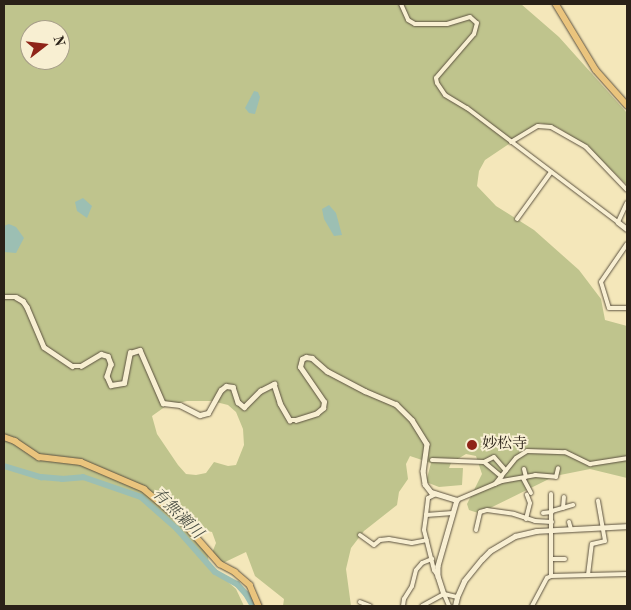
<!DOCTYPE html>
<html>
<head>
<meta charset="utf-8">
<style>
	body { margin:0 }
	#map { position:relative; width:631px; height:610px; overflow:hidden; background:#f4e7ba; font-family:"Old Standard TT","Noto Serif JP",serif }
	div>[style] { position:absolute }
	.green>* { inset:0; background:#bfc48d }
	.water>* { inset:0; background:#9cbfb3 }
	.river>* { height:6px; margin:-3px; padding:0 3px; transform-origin:3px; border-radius:3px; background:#9cbfb3 }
	.roads { filter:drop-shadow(0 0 1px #5c5240) drop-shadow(0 0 1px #5c5240) }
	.minor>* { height:4px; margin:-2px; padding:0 2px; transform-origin:2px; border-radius:2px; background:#f8efd2 }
	.tertiary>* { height:4.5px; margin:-2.25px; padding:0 2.25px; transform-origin:2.25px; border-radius:2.25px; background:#f8efd2 }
	.primary>* { height:5.5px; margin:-2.75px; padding:0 2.75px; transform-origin:2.75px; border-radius:2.75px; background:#eac47d }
	.dots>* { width:14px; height:14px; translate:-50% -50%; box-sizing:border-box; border:2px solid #f8efd2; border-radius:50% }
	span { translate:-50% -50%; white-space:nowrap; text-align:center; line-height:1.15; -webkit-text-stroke:4px #f8efd2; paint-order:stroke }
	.poi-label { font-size:15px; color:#2a2118 }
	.left { translate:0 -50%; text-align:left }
	.water-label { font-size:16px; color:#4c5046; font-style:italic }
	.frame { position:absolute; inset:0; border:5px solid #2a2118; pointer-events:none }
	.north { position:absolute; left:20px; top:20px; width:50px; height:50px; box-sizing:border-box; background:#f8efd2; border:1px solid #a69d88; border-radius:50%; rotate:74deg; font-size:14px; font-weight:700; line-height:20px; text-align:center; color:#2a2118 }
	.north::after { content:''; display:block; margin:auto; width:18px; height:22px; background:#8f2418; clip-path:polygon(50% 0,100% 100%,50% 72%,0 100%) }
</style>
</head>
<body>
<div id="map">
	<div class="green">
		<div style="clip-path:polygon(evenodd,4px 4px,521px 4px,559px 37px,627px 113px,627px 185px,587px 147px,557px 127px,540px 123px,485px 160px,479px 171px,477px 186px,496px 206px,534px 230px,579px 270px,601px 299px,605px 320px,627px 326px,627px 478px,590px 469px,555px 476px,480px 513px,475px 512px,469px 510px,467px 504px,482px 474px,476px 456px,466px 454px,451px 463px,449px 468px,463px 468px,462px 485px,439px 487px,426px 482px,431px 463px,410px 456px,406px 464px,408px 479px,399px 492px,397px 505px,364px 531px,351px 548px,346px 569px,351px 606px,283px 606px,284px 599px,255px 576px,246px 552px,223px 563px,212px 553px,216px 543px,212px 532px,193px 528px,155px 495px,136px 485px,135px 486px,156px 502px,198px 542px,208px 556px,209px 565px,236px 589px,244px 606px,4px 606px,4px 4px,30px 30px,60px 30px,60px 60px,30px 60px,30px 30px,4px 4px,187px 401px,212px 401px,228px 405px,236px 412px,243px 429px,244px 445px,236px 465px,228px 466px,214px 462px,206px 473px,196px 475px,186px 474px,178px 465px,157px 434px,152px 416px,166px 406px,187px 401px)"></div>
	</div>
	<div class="water">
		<div style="clip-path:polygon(254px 91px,258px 92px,260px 97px,255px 114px,249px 113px,245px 108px)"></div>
		<div style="clip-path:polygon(83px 198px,92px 206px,87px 218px,77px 211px,75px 202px)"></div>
		<div style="clip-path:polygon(329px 205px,336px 213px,342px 235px,334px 236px,324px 219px,322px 209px)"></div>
		<div style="clip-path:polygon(9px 224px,16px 227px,24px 238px,16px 253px,4px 252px,4px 226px)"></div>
	</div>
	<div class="river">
		<div style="left:4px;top:466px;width:39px;rotate:17deg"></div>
		<div style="left:41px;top:477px;width:21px;rotate:5deg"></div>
		<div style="left:62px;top:479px;width:21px;rotate:-5deg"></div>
		<div style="left:83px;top:477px;width:61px;rotate:19deg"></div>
		<div style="left:141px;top:497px;width:48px;rotate:41.6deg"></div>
		<div style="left:177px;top:529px;width:57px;rotate:48.5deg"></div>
		<div style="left:215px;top:572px;width:25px;rotate:29deg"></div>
		<div style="left:237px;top:584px;width:13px;rotate:48deg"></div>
		<div style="left:246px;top:594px;width:14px;rotate:60deg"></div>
	</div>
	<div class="roads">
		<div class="minor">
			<div style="left:401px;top:4px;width:17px;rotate:66deg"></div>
			<div style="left:408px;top:20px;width:8px;rotate:30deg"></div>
			<div style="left:415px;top:24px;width:32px"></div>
			<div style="left:447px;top:24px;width:24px;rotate:-17deg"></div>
			<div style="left:470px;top:17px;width:9px;rotate:41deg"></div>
			<div style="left:477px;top:23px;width:11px;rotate:105deg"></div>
			<div style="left:474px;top:34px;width:58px;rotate:130.8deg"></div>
			<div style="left:436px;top:78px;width:5px;rotate:79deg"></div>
			<div style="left:437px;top:83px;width:14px;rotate:56deg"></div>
			<div style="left:445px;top:95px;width:26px;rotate:31deg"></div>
			<div style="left:467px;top:108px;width:189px;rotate:37.1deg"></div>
			<div style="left:618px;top:222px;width:21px;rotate:-65deg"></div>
			<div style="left:511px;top:142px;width:31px;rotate:-31deg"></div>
			<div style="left:538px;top:126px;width:13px;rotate:4deg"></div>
			<div style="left:551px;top:127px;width:40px;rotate:29.7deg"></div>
			<div style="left:586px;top:147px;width:59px;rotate:46.4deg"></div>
			<div style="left:517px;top:219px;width:58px;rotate:-54.1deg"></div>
			<div style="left:627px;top:244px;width:46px;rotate:124.4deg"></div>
			<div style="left:601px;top:282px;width:27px;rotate:73deg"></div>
			<div style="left:609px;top:308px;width:18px"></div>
			<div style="left:432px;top:460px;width:52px;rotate:2.2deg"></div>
			<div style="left:484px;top:462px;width:11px;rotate:-27deg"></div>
			<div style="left:494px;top:457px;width:18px;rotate:49deg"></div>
			<div style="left:484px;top:462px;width:23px;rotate:40deg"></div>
			<div style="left:524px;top:469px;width:8px;rotate:76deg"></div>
			<div style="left:523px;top:478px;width:17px;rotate:62deg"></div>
			<div style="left:495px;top:484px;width:33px;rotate:-51deg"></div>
			<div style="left:516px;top:458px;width:13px;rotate:-32deg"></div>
			<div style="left:527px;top:451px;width:38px;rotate:2deg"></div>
			<div style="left:565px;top:452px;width:28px;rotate:26deg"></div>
			<div style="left:590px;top:464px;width:37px;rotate:-9deg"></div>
			<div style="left:457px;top:500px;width:49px;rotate:-22.9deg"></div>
			<div style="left:502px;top:481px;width:34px;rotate:-10deg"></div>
			<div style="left:535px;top:475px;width:21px;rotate:5deg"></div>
			<div style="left:556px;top:477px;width:9px;rotate:-77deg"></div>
			<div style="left:563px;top:508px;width:11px;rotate:-85deg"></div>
			<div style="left:552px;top:511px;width:22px;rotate:-16deg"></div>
			<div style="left:543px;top:513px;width:9px;rotate:-6deg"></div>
			<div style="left:426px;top:515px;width:17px;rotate:-83deg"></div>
			<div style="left:428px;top:498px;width:9px;rotate:-27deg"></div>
			<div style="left:526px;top:519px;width:16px;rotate:-76deg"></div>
			<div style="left:530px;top:503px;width:9px;rotate:-111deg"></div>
			<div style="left:569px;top:522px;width:7px;rotate:74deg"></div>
			<div style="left:476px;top:530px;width:18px;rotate:-77deg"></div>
			<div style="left:480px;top:512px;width:7px;rotate:-16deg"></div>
			<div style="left:487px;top:510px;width:27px;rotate:8deg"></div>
			<div style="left:514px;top:514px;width:22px;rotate:18deg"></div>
			<div style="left:535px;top:521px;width:17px;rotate:3deg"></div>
			<div style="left:360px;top:535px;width:17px;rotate:36deg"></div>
			<div style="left:374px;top:545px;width:8px;rotate:-40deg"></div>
			<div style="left:380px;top:540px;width:9px;rotate:-6deg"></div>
			<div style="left:389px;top:539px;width:23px;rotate:10deg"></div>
			<div style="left:412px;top:543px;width:15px;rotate:-11deg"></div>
			<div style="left:552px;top:559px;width:13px"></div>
			<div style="left:588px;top:575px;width:31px;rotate:-83deg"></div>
			<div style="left:592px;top:544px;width:13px;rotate:-13deg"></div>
			<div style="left:605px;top:541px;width:41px;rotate:-99.9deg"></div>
			<div style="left:438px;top:576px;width:7px;rotate:-124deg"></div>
			<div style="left:434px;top:570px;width:41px;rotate:-104deg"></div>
			<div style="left:424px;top:530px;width:15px;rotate:-82deg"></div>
			<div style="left:426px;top:515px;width:27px;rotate:-4deg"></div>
			<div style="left:551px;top:576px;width:82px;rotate:-90deg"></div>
			<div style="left:444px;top:594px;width:13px;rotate:67deg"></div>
			<div style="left:360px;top:602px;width:11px;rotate:22deg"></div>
			<div style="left:403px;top:606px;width:7px;rotate:-82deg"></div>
			<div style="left:404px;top:599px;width:15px;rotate:-58deg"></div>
			<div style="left:412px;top:586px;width:16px;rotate:-76deg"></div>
			<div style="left:416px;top:570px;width:9px;rotate:-49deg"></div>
			<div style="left:422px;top:563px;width:11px;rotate:-22deg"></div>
			<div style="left:422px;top:606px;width:25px;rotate:-29deg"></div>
			<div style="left:444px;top:594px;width:13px;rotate:13deg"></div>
			<div style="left:532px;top:606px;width:32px;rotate:-62deg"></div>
			<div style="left:547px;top:578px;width:4px;rotate:-27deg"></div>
			<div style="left:551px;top:576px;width:76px;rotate:-1.5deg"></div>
		</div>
		<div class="tertiary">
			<div style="left:618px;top:222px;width:11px;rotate:38deg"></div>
			<div style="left:4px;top:297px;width:12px"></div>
			<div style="left:16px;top:297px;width:8px;rotate:30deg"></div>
			<div style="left:23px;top:301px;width:7px;rotate:56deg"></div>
			<div style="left:27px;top:307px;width:43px;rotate:67deg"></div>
			<div style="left:44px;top:347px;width:34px;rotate:34deg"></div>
			<div style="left:72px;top:366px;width:9px"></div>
			<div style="left:81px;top:366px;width:23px;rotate:-31deg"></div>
			<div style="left:101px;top:354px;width:7px;rotate:16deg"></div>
			<div style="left:108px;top:356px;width:9px;rotate:69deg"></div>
			<div style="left:111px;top:364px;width:13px;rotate:108deg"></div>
			<div style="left:107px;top:376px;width:10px;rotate:66deg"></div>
			<div style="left:111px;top:385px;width:13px;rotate:-9deg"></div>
			<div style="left:124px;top:383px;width:31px;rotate:-79deg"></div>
			<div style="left:130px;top:353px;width:10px;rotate:-17deg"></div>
			<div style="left:140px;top:350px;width:58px;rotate:66.5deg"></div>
			<div style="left:163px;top:403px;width:17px;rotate:7deg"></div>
			<div style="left:180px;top:405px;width:22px;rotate:27deg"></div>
			<div style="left:200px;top:415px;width:8px;rotate:-14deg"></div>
			<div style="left:208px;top:413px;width:26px;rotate:-61deg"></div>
			<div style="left:221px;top:390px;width:6px;rotate:-39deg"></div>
			<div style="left:226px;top:386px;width:7px;rotate:8deg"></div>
			<div style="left:233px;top:387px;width:16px;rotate:72deg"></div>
			<div style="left:238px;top:402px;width:8px;rotate:40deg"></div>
			<div style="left:244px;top:407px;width:23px;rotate:-45deg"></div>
			<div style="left:260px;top:391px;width:16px;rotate:-27deg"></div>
			<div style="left:274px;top:384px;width:20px;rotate:72deg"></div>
			<div style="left:280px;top:403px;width:20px;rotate:60deg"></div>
			<div style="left:290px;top:420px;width:6px"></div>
			<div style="left:296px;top:420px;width:22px;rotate:-18deg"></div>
			<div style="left:317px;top:413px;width:8px;rotate:-40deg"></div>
			<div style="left:323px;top:408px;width:6px;rotate:-81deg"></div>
			<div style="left:324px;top:402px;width:42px;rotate:-124.4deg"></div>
			<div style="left:300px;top:367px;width:8px;rotate:-76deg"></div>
			<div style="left:302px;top:359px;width:4px;rotate:-27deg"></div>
			<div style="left:306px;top:357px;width:6px;rotate:9deg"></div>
			<div style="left:312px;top:358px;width:20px;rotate:41deg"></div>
			<div style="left:327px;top:371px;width:43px;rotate:27.8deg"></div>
			<div style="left:365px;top:391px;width:34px;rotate:23deg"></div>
			<div style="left:396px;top:404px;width:23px;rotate:45deg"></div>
			<div style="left:412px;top:420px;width:28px;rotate:58deg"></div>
			<div style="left:427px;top:444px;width:27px;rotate:98deg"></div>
			<div style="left:423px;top:471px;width:13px;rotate:81deg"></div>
			<div style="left:425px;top:484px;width:10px;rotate:53deg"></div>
			<div style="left:431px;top:492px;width:27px;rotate:17deg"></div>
			<div style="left:457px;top:500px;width:69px;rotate:106.1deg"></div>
			<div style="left:438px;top:566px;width:10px;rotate:90deg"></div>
			<div style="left:438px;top:576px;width:19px;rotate:72deg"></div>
			<div style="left:455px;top:606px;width:9px;rotate:-77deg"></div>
			<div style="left:457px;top:597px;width:17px;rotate:-66deg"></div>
			<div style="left:464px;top:581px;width:28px;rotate:-51deg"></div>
			<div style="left:482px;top:559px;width:11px;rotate:-45deg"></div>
			<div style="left:490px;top:551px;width:29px;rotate:-31deg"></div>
			<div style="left:515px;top:536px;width:22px;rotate:-13deg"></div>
			<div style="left:536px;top:531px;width:91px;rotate:-3.1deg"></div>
		</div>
		<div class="primary">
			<div style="left:556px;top:4px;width:77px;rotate:58.8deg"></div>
			<div style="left:596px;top:70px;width:47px;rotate:48.5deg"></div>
			<div style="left:4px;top:437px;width:12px;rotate:20deg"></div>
			<div style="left:15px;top:441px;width:29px;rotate:34deg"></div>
			<div style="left:39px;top:457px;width:42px;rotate:6.8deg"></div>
			<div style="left:81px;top:462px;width:69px;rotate:23.2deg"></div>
			<div style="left:144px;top:489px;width:51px;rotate:40.2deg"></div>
			<div style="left:183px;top:522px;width:56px;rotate:48.6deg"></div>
			<div style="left:220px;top:564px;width:17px;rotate:28deg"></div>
			<div style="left:235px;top:572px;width:20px;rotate:41deg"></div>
			<div style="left:250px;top:585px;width:23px;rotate:67deg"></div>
		</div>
	</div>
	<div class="dots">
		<div style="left:472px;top:445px;background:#8f2418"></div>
	</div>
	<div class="poi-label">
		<span class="left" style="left:482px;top:445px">妙松寺</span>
	</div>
	<div class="water-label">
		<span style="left:177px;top:514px;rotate:45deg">有無瀬川</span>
	</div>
	<div class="frame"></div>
	<div class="north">N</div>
</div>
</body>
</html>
